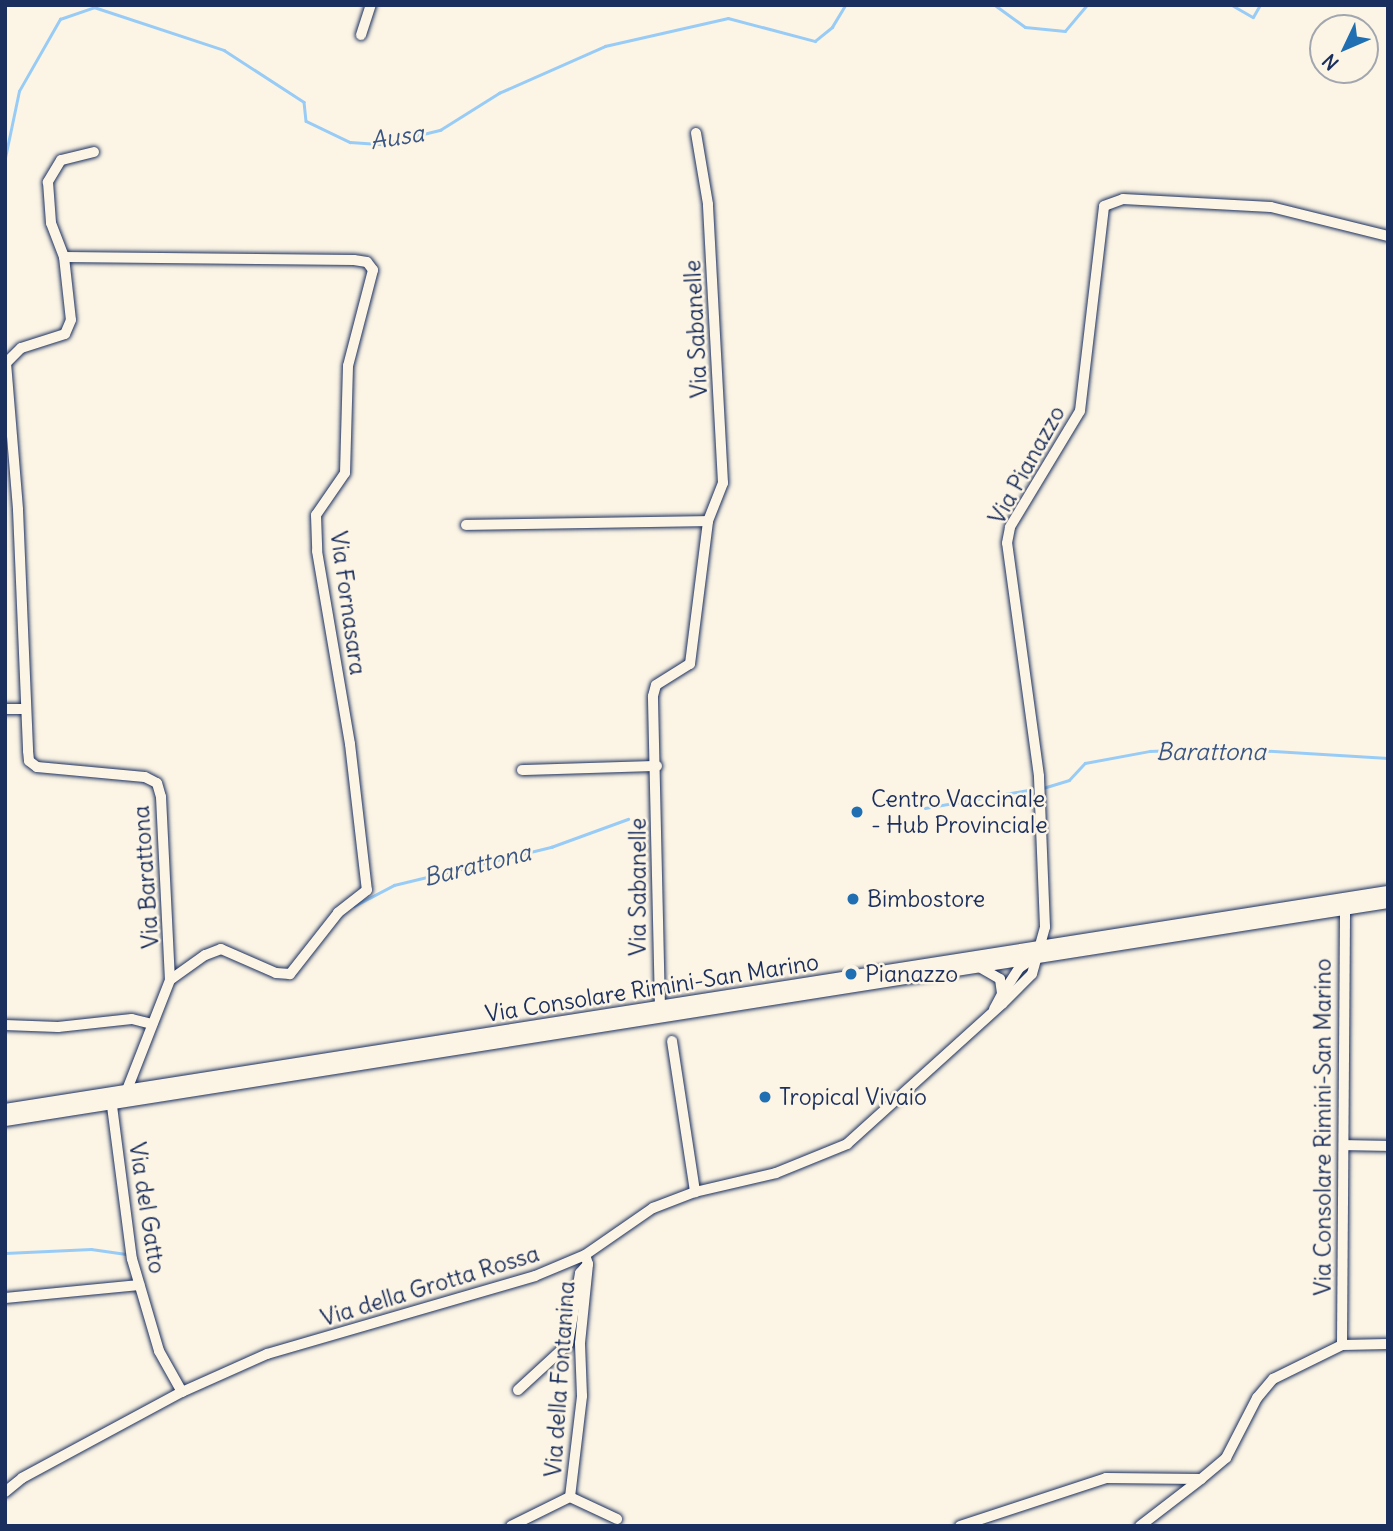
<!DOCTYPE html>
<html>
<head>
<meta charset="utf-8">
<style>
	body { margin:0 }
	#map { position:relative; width:1393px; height:1531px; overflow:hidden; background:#fcf5e5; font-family:Delius,sans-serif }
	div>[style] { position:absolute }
	.stream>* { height:2.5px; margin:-1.25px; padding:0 1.25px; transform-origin:1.25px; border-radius:1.25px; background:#98ccf6 }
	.roads { filter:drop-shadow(0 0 2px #1b2f5e) drop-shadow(0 0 2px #1b2f5e) }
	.minor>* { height:10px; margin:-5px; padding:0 5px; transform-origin:5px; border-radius:5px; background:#fcf5e5 }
	.major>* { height:12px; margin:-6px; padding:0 6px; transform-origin:6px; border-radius:6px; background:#fcf5e5 }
	.dots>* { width:19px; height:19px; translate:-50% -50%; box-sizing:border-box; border:4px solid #fcf5e5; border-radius:50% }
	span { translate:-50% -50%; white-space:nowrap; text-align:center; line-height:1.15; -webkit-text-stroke:5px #fcf5e5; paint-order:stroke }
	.street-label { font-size:23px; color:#1b2f5e }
	.poi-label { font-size:23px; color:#1b2f5e }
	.left { translate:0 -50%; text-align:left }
	.water-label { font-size:24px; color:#3a5684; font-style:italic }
	.frame { position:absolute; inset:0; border:7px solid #1b2f5e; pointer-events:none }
	.north { position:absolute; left:1309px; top:14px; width:70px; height:70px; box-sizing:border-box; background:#fcf5e5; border:2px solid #a2a6af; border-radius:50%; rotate:226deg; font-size:19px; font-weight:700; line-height:28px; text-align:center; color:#1b2f5e }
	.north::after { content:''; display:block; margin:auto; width:24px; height:32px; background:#1f6fb2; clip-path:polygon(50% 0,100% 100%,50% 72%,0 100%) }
</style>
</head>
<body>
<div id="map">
	<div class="stream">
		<div style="left:995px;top:5px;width:37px;rotate:36deg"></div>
		<div style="left:1025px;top:27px;width:40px;rotate:5.7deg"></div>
		<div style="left:1065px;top:31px;width:34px;rotate:-50deg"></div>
		<div style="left:1232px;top:5px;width:24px;rotate:30deg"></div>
		<div style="left:1253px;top:17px;width:14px;rotate:-60deg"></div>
		<div style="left:5px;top:158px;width:68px;rotate:-78.2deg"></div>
		<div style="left:19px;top:91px;width:83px;rotate:-60.3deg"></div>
		<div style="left:60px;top:19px;width:36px;rotate:-19deg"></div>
		<div style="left:94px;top:7px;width:137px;rotate:18.3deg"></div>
		<div style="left:224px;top:50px;width:95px;rotate:33deg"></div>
		<div style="left:304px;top:102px;width:19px;rotate:84deg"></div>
		<div style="left:306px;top:121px;width:49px;rotate:25.5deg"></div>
		<div style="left:350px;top:142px;width:32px;rotate:4deg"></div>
		<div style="left:382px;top:144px;width:60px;rotate:-13.6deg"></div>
		<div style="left:440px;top:130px;width:70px;rotate:-32.1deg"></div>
		<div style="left:499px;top:93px;width:116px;rotate:-23.9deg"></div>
		<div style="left:605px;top:46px;width:126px;rotate:-12.8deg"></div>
		<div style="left:728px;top:18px;width:90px;rotate:14.8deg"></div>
		<div style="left:815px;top:41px;width:22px;rotate:-39deg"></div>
		<div style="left:832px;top:27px;width:26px;rotate:-59deg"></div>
		<div style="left:1043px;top:788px;width:27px;rotate:-17deg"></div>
		<div style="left:1069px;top:780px;width:23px;rotate:-47deg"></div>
		<div style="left:1085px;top:763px;width:66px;rotate:-10.5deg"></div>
		<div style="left:1150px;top:751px;width:74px;rotate:-2.3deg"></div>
		<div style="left:1224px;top:748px;width:164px;rotate:3.5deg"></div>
		<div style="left:925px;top:808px;width:111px;rotate:-9.9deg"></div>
		<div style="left:354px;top:906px;width:45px;rotate:-27.7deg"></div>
		<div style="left:394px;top:885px;width:162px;rotate:-13.6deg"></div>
		<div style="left:551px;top:847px;width:82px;rotate:-20deg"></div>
		<div style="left:5px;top:1253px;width:86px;rotate:-2.7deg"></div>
		<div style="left:91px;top:1249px;width:35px;rotate:8deg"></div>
	</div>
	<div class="roads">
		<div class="minor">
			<div style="left:361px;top:35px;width:32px;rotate:-72deg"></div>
			<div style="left:94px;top:152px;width:34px;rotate:166deg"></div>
			<div style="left:61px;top:160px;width:26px;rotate:121deg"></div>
			<div style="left:48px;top:182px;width:41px;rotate:85.8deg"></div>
			<div style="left:51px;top:223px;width:36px;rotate:69deg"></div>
			<div style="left:64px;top:257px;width:63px;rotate:83.7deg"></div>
			<div style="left:71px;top:320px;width:15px;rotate:113deg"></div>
			<div style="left:65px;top:334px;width:46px;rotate:162.3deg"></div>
			<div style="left:21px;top:348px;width:21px;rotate:135deg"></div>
			<div style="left:6px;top:363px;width:147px;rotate:85.3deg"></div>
			<div style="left:18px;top:510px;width:241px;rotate:87.6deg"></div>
			<div style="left:28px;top:751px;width:10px;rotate:84deg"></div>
			<div style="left:29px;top:761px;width:10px;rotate:37deg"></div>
			<div style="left:37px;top:767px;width:108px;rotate:5.3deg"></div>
			<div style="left:145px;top:777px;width:13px;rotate:27deg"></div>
			<div style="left:157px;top:783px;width:15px;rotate:74deg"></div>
			<div style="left:161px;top:797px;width:183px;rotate:87.2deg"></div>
			<div style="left:170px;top:980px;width:120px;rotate:111.4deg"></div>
			<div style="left:126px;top:1092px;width:20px;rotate:135deg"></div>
			<div style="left:112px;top:1106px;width:154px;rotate:82.6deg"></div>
			<div style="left:132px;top:1259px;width:96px;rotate:73.6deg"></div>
			<div style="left:159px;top:1351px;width:47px;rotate:60.7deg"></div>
			<div style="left:64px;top:257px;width:290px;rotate:0.6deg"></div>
			<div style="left:354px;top:260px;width:13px;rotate:9deg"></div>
			<div style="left:367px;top:262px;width:10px;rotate:53deg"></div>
			<div style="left:373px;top:270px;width:99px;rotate:104.6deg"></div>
			<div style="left:348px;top:366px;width:107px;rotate:91.6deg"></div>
			<div style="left:345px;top:473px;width:51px;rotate:124.6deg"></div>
			<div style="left:316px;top:515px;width:36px;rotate:88deg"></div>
			<div style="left:317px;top:551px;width:196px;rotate:80.3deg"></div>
			<div style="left:350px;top:744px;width:147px;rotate:83.4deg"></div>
			<div style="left:367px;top:890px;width:37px;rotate:142deg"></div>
			<div style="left:338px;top:913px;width:78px;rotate:128.2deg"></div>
			<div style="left:290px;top:974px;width:14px;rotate:-176deg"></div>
			<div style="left:276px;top:973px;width:60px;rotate:-156.4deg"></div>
			<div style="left:221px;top:949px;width:17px;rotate:159deg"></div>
			<div style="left:205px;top:955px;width:43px;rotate:144.5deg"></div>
			<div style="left:466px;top:525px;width:242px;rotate:-0.9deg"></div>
			<div style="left:5px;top:709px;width:21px"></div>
			<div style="left:522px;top:770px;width:135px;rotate:-1.7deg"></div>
			<div style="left:981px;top:968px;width:22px;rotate:30deg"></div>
			<div style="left:1000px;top:979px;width:15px;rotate:82deg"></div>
			<div style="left:1002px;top:994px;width:17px;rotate:118deg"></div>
			<div style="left:1003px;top:993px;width:30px;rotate:-57deg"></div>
			<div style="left:1019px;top:968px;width:14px;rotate:-34deg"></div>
			<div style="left:660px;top:1008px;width:312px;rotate:-91.3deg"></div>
			<div style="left:653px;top:696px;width:11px;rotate:-75deg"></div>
			<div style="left:656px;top:685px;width:40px;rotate:-32deg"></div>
			<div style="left:690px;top:664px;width:144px;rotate:-82.8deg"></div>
			<div style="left:708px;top:521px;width:41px;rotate:-68.5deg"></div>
			<div style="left:723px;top:483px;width:279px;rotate:-93.1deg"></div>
			<div style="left:708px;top:204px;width:72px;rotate:-99.6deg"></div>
			<div style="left:5px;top:1025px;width:53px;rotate:2.2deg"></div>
			<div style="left:58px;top:1027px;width:74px;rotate:-6.2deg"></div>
			<div style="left:132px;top:1019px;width:21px;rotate:14deg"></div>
			<div style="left:672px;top:1041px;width:153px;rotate:81.3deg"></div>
			<div style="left:1345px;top:1145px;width:43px;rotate:1.3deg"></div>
			<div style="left:5px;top:1298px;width:135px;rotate:-5.5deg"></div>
			<div style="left:1342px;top:1345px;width:436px;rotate:-89.6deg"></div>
			<div style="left:518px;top:1390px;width:68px;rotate:-42.6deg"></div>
			<div style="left:568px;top:1344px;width:72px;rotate:-80.4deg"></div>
			<div style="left:580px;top:1273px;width:12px;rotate:-48deg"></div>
			<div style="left:5px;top:1492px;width:22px;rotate:-39deg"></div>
			<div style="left:22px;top:1478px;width:182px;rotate:-28.3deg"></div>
			<div style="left:182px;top:1392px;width:93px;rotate:-24.1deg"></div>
			<div style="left:267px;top:1354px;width:279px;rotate:-16.2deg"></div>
			<div style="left:535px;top:1276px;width:54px;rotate:-22.8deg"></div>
			<div style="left:585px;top:1255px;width:83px;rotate:-34.7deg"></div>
			<div style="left:653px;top:1208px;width:45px;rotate:-20.9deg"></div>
			<div style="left:695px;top:1192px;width:83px;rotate:-13.2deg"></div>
			<div style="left:776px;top:1173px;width:77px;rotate:-22.2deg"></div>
			<div style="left:847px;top:1144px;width:209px;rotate:-42.1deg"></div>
			<div style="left:1002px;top:1004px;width:42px;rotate:-45deg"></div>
			<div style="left:1032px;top:974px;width:49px;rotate:-74.5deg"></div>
			<div style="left:1045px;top:927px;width:151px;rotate:-92.3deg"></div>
			<div style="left:1039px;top:776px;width:235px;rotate:-97.8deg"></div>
			<div style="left:1007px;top:543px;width:16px;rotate:-79deg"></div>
			<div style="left:1010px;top:527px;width:135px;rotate:-58.9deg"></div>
			<div style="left:1080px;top:411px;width:206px;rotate:-83.3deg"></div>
			<div style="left:1104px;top:206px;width:20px;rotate:-20deg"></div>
			<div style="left:1123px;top:199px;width:148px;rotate:3.1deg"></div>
			<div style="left:1271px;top:207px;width:121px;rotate:13.9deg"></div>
			<div style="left:570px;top:1497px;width:102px;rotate:-83.2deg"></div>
			<div style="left:582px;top:1396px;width:53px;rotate:-92.2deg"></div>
			<div style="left:580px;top:1343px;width:79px;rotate:-84.2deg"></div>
			<div style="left:588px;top:1264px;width:9px;rotate:-108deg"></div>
			<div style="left:511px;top:1526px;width:66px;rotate:-26.2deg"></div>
			<div style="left:570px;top:1497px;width:52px;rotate:25.1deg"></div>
			<div style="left:960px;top:1526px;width:154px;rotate:-18.2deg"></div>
			<div style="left:1106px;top:1478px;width:95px;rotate:0.6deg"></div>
			<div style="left:1201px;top:1479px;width:33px;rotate:-40deg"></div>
			<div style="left:1226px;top:1458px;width:68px;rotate:-62.7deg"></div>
			<div style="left:1257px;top:1398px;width:25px;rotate:-50deg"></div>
			<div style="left:1273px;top:1379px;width:77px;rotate:-26.2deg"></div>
			<div style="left:1342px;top:1345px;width:46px;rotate:-1.2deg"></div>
			<div style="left:1140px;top:1526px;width:77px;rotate:-37.6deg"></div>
		</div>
		<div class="major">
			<div style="left:5px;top:1110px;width:1400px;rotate:-8.96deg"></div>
			<div style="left:5px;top:1120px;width:1400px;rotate:-8.96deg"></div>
		</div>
	</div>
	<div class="dots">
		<div style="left:857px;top:812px;background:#1f6fb2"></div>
		<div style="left:853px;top:899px;background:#1f6fb2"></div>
		<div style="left:851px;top:974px;background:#1f6fb2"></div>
		<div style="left:765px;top:1097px;background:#1f6fb2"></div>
	</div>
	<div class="street-label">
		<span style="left:696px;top:329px;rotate:-93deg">Via Sabanelle</span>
		<span style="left:1027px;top:465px;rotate:-61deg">Via Pianazzo</span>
		<span style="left:348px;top:603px;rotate:82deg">Via Fornasara</span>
		<span style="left:146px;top:877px;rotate:-94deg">Via Barattona</span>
		<span style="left:638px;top:887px;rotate:-90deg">Via Sabanelle</span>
		<span style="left:652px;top:988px;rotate:-9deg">Via Consolare Rimini-San Marino</span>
		<span style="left:1323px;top:1127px;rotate:-90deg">Via Consolare Rimini-San Marino</span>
		<span style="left:147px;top:1208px;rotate:81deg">Via del Gatto</span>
		<span style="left:430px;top:1286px;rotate:-17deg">Via della Grotta Rossa</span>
		<span style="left:560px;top:1379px;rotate:-86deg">Via della Fontanina</span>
	</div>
	<div class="poi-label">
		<span class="left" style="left:871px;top:812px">Centro Vaccinale<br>- Hub Provinciale</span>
		<span class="left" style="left:867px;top:899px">Bimbostore</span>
		<span class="left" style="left:865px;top:974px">Pianazzo</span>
		<span class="left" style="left:779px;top:1097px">Tropical Vivaio</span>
	</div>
	<div class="water-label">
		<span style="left:397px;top:137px;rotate:-9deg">Ausa</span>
		<span style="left:1211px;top:752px">Barattona</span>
		<span style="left:477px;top:865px;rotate:-14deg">Barattona</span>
	</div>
	<div class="frame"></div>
	<div class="north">N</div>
</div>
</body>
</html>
